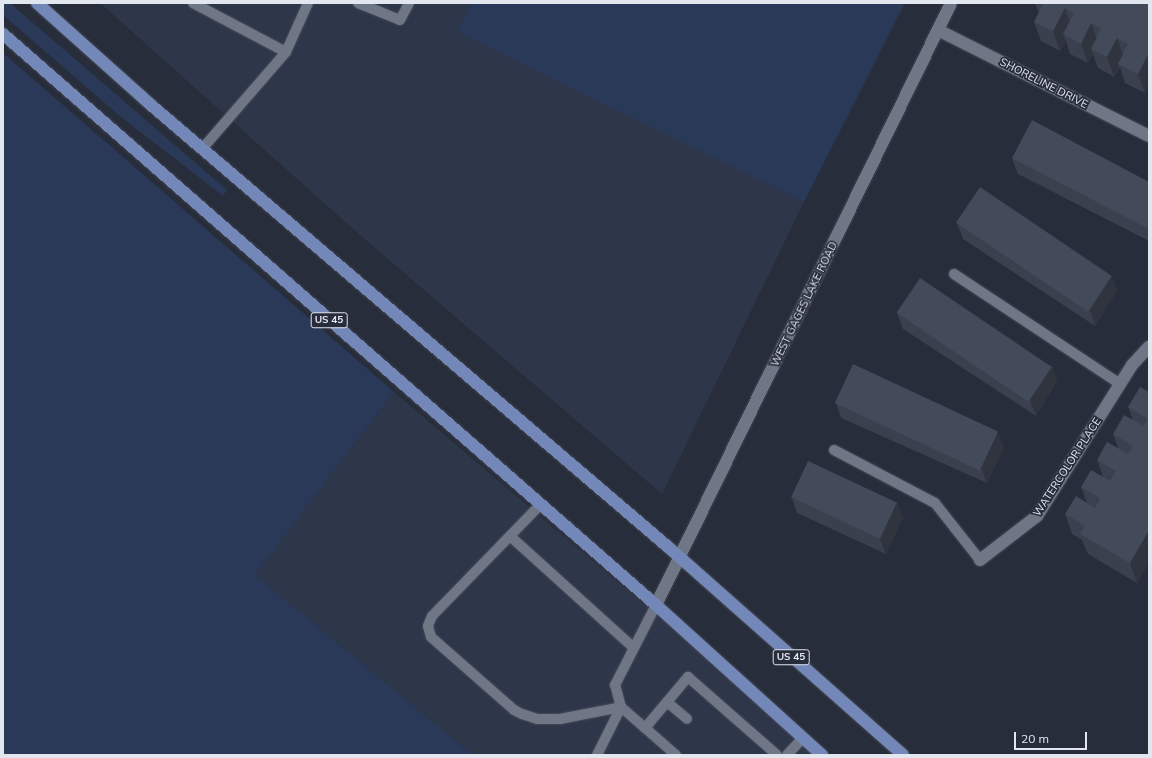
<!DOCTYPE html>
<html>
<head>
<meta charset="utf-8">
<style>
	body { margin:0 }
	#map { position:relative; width:1152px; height:758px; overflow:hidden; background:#272d3a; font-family:Mulish,sans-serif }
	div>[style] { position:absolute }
	.built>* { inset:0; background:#2e364a }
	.green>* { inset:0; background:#2b3958 }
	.roads { filter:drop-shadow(0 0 1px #474b57) drop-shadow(0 0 1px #474b57) }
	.service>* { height:10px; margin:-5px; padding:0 5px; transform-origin:5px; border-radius:5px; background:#6f7787 }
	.minor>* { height:12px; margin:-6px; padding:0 6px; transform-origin:6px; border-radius:6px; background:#6f7787 }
	.tertiary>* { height:12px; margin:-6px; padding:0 6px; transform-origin:6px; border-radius:6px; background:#6f7787 }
	.primary>* { height:12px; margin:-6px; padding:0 6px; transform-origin:6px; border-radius:6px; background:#7388b8 }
	.wall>* { inset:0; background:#3a404d }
	.shaded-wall>* { inset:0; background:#2f343e }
	.building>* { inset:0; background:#434a59; transform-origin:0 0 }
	span { translate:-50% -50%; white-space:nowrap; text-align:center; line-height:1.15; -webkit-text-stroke:3.5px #272d3a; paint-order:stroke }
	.shield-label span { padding:1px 3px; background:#272d3a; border:1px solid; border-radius:3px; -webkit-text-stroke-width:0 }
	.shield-label { font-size:10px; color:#e2e6ef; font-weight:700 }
	.street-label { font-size:11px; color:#e2e6ef }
	.frame { position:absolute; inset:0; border:4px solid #e2e6ef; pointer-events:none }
	.scale { position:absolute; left:1014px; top:732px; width:73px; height:18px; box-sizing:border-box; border:2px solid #e2e6ef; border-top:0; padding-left:5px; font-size:12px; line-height:14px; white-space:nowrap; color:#e2e6ef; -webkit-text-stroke:3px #272d3a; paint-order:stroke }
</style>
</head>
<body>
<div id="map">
	<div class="built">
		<div style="clip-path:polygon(100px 3px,471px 3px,458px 32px,804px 202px,662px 494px,360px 235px)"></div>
		<div style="clip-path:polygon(394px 392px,821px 755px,473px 755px,255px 575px)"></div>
	</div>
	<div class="green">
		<div style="clip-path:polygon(3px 3px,10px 3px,227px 190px,223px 196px,121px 117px,3px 15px)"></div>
		<div style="clip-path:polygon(471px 3px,905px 3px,804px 202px,457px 32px)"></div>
		<div style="clip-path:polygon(3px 53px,394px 392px,255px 575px,473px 755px,3px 755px)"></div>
	</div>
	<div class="roads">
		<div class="service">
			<div style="left:193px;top:3px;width:105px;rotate:27.8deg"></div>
			<div style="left:358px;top:3px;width:45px;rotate:22deg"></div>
			<div style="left:400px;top:20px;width:19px;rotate:-62deg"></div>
			<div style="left:202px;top:149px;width:128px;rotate:-49.1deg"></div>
			<div style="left:286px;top:52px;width:54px;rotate:-65.8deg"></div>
			<div style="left:954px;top:274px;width:199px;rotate:33.5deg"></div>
			<div style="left:834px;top:450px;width:114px;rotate:27.7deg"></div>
			<div style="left:935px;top:503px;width:73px;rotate:51.7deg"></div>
			<div style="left:540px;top:505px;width:155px;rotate:134.2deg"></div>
			<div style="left:432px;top:616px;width:11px;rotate:112deg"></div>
			<div style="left:428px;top:626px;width:11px;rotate:75deg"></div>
			<div style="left:431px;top:637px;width:111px;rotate:41.3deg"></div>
			<div style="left:514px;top:710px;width:9px;rotate:27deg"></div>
			<div style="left:522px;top:714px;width:16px;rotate:18deg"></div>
			<div style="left:537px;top:719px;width:23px"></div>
			<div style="left:560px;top:719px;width:62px;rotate:-11.1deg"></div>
			<div style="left:621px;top:707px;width:73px;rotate:41.1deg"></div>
			<div style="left:510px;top:536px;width:167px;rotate:42.1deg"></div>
			<div style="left:667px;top:702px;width:26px;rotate:40deg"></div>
			<div style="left:645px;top:728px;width:67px;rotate:-49.9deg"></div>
			<div style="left:688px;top:677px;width:118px;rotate:41.2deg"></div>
			<div style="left:597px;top:755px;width:54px;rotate:-63.4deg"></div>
			<div style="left:621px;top:707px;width:23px;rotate:-105deg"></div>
			<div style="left:615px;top:685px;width:90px;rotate:-62.9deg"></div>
			<div style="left:787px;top:755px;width:22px;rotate:-47deg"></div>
		</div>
		<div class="minor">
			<div style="left:938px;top:30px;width:236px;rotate:26.7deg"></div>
			<div style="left:980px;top:560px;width:72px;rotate:-37.7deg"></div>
			<div style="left:1037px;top:516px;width:178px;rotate:-57.8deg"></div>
			<div style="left:1132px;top:365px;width:25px;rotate:-47deg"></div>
		</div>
		<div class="tertiary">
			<div style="left:656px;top:605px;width:670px;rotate:-63.89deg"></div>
		</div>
		<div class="primary">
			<div style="left:37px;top:3px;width:153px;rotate:41.8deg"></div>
			<div style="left:151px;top:105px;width:679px;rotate:40.52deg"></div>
			<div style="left:667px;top:546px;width:315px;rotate:41.5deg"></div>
			<div style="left:3px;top:34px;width:867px;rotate:41.17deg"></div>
			<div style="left:656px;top:605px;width:224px;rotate:42.1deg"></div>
		</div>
	</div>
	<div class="wall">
		<div style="clip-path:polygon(1035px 3px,1149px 3px,1149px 85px,1145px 93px,1125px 83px,1120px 67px,1114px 77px,1098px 68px,1093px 54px,1088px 63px,1070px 54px,1066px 41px,1060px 51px,1041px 41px,1034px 22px,1039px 13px)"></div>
		<div style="clip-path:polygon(1012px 158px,1149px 182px,1149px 241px,1018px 174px)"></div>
		<div style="clip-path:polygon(957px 223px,1117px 291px,1095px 326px,963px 239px)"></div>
		<div style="clip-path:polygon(897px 313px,1052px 366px,1057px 381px,1036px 416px,903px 329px)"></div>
		<div style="clip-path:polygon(1149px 392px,1149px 562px,1137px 583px,1088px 554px,1082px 540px,1072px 534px,1065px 514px,1087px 503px,1081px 487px,1103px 477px,1097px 460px,1118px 448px,1113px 434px,1133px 420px,1128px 407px)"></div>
		<div style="clip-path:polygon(836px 403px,998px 432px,1004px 448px,987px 483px,841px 418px)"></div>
		<div style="clip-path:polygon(792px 498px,897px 502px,903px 518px,886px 554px,797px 513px)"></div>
	</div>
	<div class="shaded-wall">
		<div style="clip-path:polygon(1065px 8px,1072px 28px,1063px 34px,1066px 41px,1060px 51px,1053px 31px)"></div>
		<div style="clip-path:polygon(1091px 23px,1098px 43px,1091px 49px,1093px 54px,1088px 63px,1081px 44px)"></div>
		<div style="clip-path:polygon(1117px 38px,1124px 58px,1118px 64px,1119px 67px,1114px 77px,1107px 57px)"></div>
		<div style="clip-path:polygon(1149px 52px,1149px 85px,1145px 93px,1138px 74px)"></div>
		<div style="clip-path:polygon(1112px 276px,1117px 291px,1095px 326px,1090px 310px)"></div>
		<div style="clip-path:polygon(1052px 366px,1057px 381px,1036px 416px,1030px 400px)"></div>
		<div style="clip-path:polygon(998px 432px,1004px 448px,987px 483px,981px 468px)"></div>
		<div style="clip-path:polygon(897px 502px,903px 518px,886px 554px,880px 539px)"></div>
		<div style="clip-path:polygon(1149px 530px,1149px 562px,1137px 583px,1130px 563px)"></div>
	</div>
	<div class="building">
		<div style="clip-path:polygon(1041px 3px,1149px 3px,1149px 52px,1138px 74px,1118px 64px,1128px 44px,1117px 38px,1107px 57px,1091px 49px,1101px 29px,1091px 23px,1081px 44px,1063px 34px,1074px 13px,1065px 8px,1053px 31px,1034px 22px,1043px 4px)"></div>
		<div style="clip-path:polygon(1032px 120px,1149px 182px,1149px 229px,1012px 158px)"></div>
		<div style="left:980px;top:187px;width:159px;height:43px;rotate:34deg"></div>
		<div style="left:920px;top:278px;width:159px;height:42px;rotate:34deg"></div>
		<div style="left:853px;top:364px;width:160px;height:43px;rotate:25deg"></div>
		<div style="clip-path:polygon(1140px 387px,1149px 392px,1149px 530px,1130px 563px,1080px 534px,1085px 526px,1065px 514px,1076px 496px,1095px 508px,1100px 498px,1081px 487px,1091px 470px,1110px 481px,1116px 471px,1097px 460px,1107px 442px,1128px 454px,1133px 446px,1113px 434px,1124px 415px,1144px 426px,1148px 419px,1128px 407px)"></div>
		<div style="left:808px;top:461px;width:98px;height:40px;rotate:25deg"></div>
	</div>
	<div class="shield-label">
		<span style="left:329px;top:320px">US 45</span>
		<span style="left:791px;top:657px">US 45</span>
	</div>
	<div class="street-label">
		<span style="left:1044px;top:83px;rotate:27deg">SHORELINE DRIVE</span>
		<span style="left:804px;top:304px;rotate:-64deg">WEST GAGES LAKE ROAD</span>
		<span style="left:1067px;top:467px;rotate:-57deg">WATERCOLOR PLACE</span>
	</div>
	<div class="frame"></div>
	<div class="scale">20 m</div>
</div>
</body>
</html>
